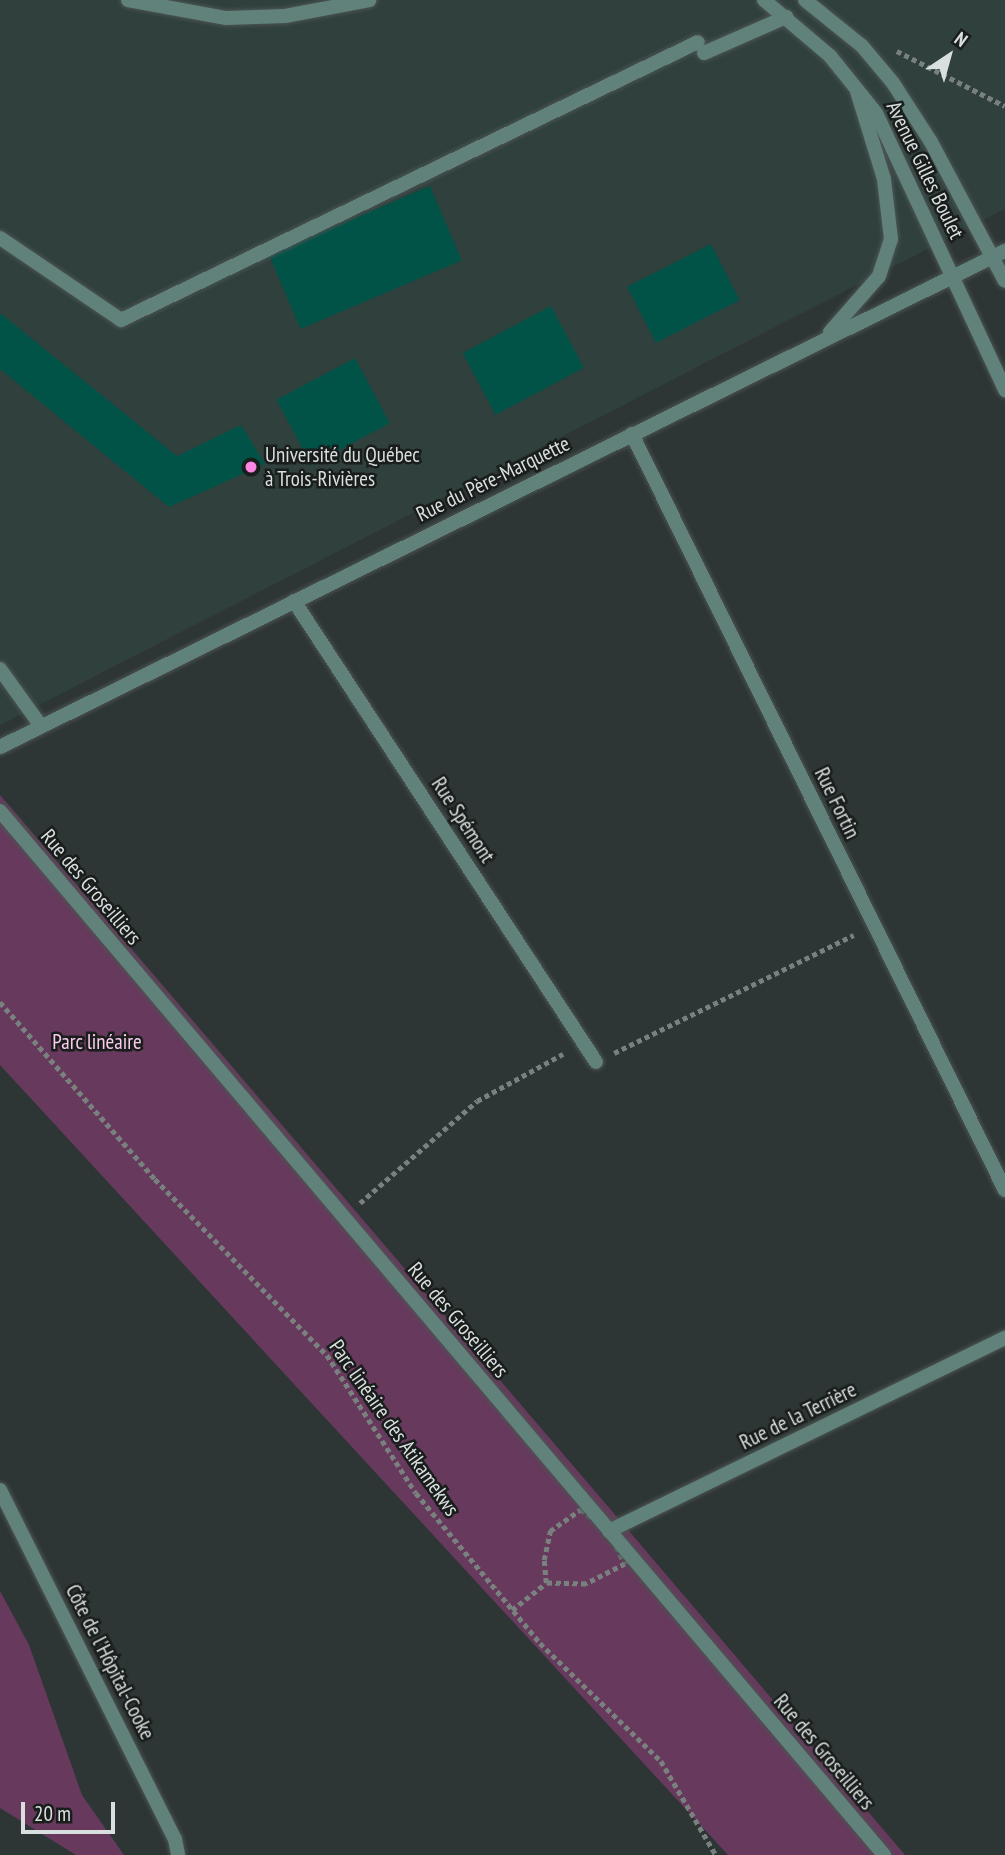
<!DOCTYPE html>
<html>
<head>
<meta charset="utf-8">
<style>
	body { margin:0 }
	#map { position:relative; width:1005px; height:1855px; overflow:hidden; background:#2d3634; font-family:"PT Sans Narrow",sans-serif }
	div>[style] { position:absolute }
	.built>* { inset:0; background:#2f403d }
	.green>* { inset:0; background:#673a5d }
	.building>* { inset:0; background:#015348; transform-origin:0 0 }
	.path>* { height:4.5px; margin-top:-2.25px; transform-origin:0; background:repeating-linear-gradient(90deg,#79817f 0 5px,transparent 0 8.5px) }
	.roads { filter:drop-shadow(0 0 2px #4c5453) drop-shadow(0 0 2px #4c5453) }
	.lane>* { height:14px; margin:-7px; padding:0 7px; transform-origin:7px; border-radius:7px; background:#60827b }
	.street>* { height:14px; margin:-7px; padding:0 7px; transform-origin:7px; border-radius:7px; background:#60827b }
	.dots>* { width:19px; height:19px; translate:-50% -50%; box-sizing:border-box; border:4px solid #191d1c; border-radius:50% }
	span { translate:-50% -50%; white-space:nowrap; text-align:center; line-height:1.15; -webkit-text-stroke:5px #191d1c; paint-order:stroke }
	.street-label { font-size:21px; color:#d9dfde }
	.poi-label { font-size:21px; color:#d9dfde }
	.left { translate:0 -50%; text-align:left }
	.park-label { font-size:21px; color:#facaee }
	.north { position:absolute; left:914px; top:21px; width:70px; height:70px; -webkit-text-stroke:5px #191d1c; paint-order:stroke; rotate:36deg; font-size:19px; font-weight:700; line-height:28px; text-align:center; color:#d9dfde }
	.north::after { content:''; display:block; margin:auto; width:24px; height:32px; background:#d9dfde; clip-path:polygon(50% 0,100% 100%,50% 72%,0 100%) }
	.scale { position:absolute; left:21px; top:1802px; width:94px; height:32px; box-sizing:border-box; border:4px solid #d9dfde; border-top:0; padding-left:9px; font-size:21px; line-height:24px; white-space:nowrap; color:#d9dfde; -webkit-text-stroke:5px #191d1c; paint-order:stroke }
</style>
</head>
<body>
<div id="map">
	<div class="built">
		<div style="clip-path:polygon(0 0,1005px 0,1005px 209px,0 725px)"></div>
	</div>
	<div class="green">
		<div style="clip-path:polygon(0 795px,629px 1531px,905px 1855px,728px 1855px,0 1065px)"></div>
		<div style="clip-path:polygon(0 1591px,29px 1645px,82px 1795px,124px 1855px,76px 1855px,0 1808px)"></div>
	</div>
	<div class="building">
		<div style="left:430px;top:186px;width:81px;height:175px;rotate:67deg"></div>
		<div style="left:711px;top:244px;width:63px;height:94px;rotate:63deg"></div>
		<div style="left:551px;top:306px;width:70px;height:100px;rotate:62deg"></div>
		<div style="clip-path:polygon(0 313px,177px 456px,241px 425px,265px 464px,169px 507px,0 369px)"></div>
		<div style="left:355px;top:358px;width:74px;height:89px;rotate:62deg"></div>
	</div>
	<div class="path">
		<div style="left:897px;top:51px;width:121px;rotate:27deg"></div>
		<div style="left:0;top:1002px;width:235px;rotate:48.8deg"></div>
		<div style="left:155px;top:1179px;width:246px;rotate:45.7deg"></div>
		<div style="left:327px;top:1355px;width:164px;rotate:57.2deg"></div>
		<div style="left:416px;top:1493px;width:195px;rotate:50.4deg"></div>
		<div style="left:540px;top:1643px;width:169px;rotate:44.3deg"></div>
		<div style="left:661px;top:1761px;width:109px;rotate:59.7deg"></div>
		<div style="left:614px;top:1053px;width:267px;rotate:-26.2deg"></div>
		<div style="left:360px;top:1203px;width:155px;rotate:-41.1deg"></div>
		<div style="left:477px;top:1101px;width:98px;rotate:-28.7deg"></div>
		<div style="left:581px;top:1509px;width:36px;rotate:38deg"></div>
		<div style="left:609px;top:1531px;width:37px;rotate:64deg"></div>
		<div style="left:625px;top:1564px;width:44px;rotate:152.9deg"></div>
		<div style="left:586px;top:1584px;width:40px;rotate:-178.6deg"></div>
		<div style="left:546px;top:1583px;width:23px;rotate:-95deg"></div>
		<div style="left:544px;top:1560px;width:30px;rotate:-78deg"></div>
		<div style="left:550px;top:1531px;width:38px;rotate:-35deg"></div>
		<div style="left:512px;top:1610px;width:43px;rotate:-38.5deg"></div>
	</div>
	<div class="roads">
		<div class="lane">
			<div style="left:704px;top:53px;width:90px;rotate:-23.7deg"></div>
			<div style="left:0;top:238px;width:146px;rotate:34.1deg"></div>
			<div style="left:121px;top:320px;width:640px;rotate:-25.72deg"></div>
			<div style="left:0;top:669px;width:70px;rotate:54.3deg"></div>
		</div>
		<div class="street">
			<div style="left:128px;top:0;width:100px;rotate:10.4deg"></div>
			<div style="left:226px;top:18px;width:59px;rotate:-1.9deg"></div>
			<div style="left:285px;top:16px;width:86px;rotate:-10.7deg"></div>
			<div style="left:764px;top:0;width:87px;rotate:40.3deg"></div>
			<div style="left:830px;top:56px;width:73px;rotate:51.1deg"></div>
			<div style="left:876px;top:113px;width:306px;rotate:65deg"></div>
			<div style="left:805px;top:0;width:73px;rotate:38.9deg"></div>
			<div style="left:862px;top:46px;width:48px;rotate:50deg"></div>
			<div style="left:893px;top:83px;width:70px;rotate:57.2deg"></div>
			<div style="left:931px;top:142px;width:157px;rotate:62deg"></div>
			<div style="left:830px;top:332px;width:74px;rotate:-48.8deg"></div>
			<div style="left:879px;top:276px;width:39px;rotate:-72deg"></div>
			<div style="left:891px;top:239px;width:60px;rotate:-96.7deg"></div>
			<div style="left:884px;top:179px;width:92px;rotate:-107.1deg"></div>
			<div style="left:632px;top:434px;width:843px;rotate:63.74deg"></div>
			<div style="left:294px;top:601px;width:551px;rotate:56.77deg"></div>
			<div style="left:0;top:747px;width:1121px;rotate:-26.27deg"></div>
			<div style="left:0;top:811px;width:1368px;rotate:49.74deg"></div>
			<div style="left:0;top:1490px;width:390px;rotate:63.4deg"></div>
			<div style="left:175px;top:1839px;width:16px;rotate:79deg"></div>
			<div style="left:609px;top:1531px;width:441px;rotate:-26deg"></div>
		</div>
	</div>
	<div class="dots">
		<div style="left:251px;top:467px;background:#fc86e4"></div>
	</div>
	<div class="street-label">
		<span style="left:925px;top:170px;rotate:64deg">Avenue Gilles Boulet</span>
		<span style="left:493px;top:479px;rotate:-26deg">Rue du Père-Marquette</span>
		<span style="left:837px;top:803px;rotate:64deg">Rue Fortin</span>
		<span style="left:463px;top:820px;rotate:57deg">Rue Spémont</span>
		<span style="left:91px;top:887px;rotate:50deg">Rue des Groseilliers</span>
		<span style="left:458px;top:1320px;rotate:50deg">Rue des Groseilliers</span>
		<span style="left:798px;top:1416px;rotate:-26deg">Rue de la Terrière</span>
		<span style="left:394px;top:1428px;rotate:55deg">Parc linéaire des Atikamekws</span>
		<span style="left:110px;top:1662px;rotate:63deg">Côte de l'Hôpital-Cooke</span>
		<span style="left:824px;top:1752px;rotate:50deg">Rue des Groseilliers</span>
	</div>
	<div class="poi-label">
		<span class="left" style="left:265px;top:467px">Université du Québec<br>à Trois-Rivières</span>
	</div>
	<div class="park-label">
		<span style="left:97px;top:1042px">Parc linéaire</span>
	</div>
	<div class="north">N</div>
	<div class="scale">20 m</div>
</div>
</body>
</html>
